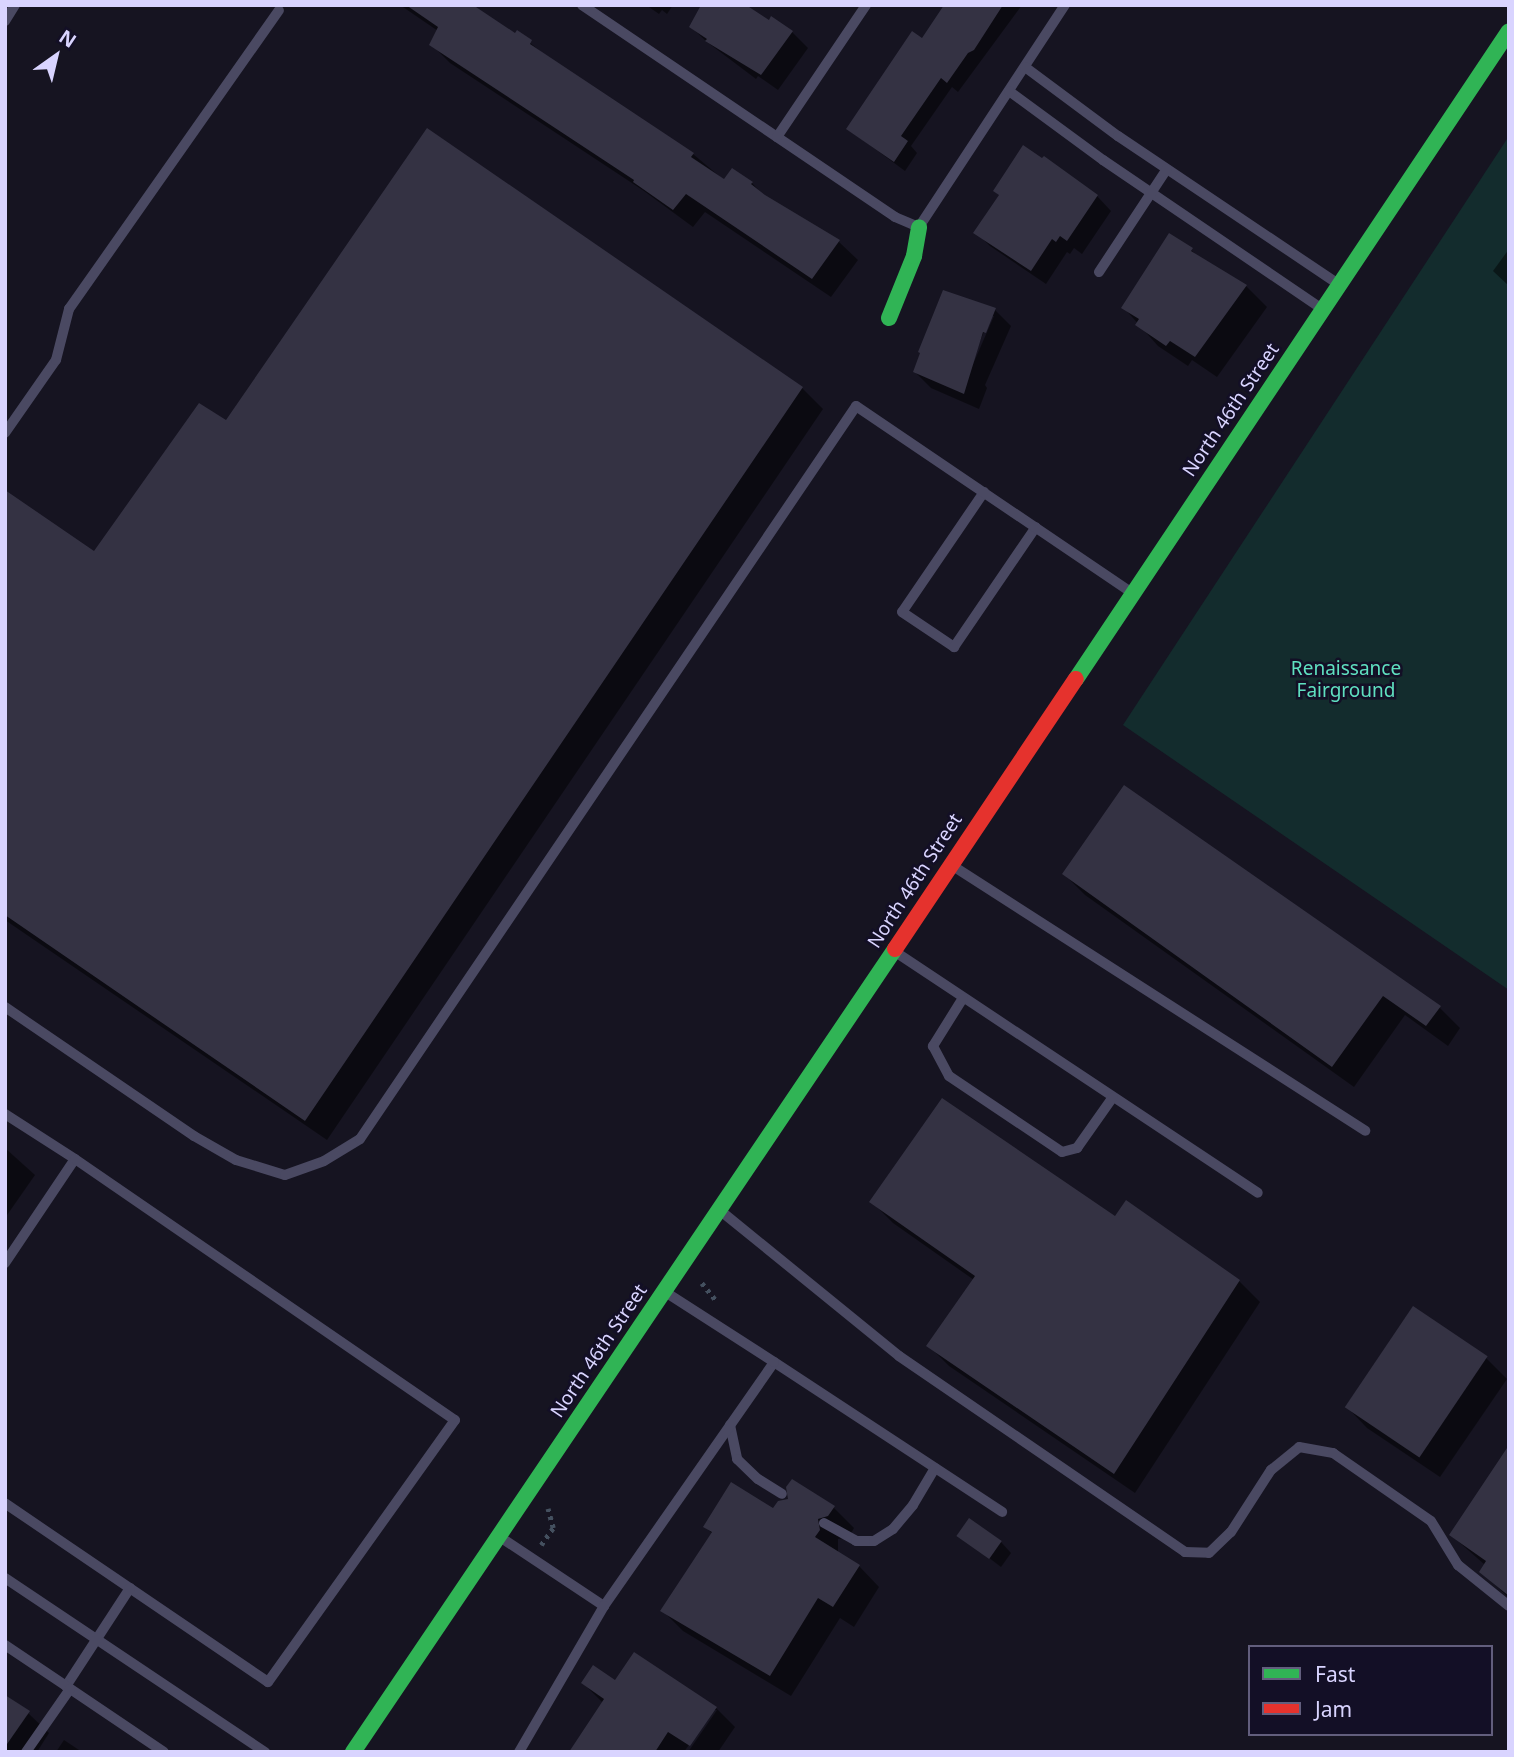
<!DOCTYPE html>
<html>
<head>
<meta charset="utf-8">
<style>
	body { margin:0 }
	#map { position:relative; width:1514px; height:1757px; overflow:hidden; background:#161421; font-family:"Noto Sans",sans-serif }
	div>[style] { position:absolute }
	.green>* { inset:0; background:#132c2d }
	.shadow>* { inset:0; background:#0007 }
	.building>* { inset:0; background:#343243; transform-origin:0 0 }
	.path>* { height:4.5px; margin-top:-2.25px; transform-origin:0; background:repeating-linear-gradient(90deg,#44505f 0 3.5px,transparent 0 8.5px) }
	.lane>* { height:10px; margin:-5px; padding:0 5px; transform-origin:5px; border-radius:5px; background:#4a4962 }
	.fast>* { height:16px; margin:-8px; padding:0 8px; transform-origin:8px; border-radius:8px; background:#30b455 }
	.jam>* { height:16px; margin:-8px; padding:0 8px; transform-origin:8px; border-radius:8px; background:#e5322d }
	span { translate:-50% -50%; white-space:nowrap; text-align:center; line-height:1.15; -webkit-text-stroke:5px #130f26; paint-order:stroke }
	.street-label { font-size:19px; color:#d9d4ff }
	.park-label { font-size:19px; color:#5fe0c0 }
	.frame { position:absolute; inset:0; border:7px solid #d9d4ff; pointer-events:none }
	.legend { position:absolute; left:1248px; top:1645px; width:245px; height:91px; box-sizing:border-box; background:#130f26; border:2px solid #625e7d; margin:0; padding:9px 12px; list-style:none; font-size:21px; color:#d9d4ff }
	.legend li { display:flex; align-items:center; gap:14px; height:35px }
	.legend b { width:35px; border:2px solid #625e7d }
	.north { position:absolute; left:21px; top:21px; width:70px; height:70px; -webkit-text-stroke:5px #130f26; paint-order:stroke; rotate:34deg; font-size:19px; font-weight:700; line-height:28px; text-align:center; color:#d9d4ff }
	.north::after { content:''; display:block; margin:auto; width:24px; height:32px; background:#d9d4ff; clip-path:polygon(50% 0,100% 100%,50% 72%,0 100%) }
</style>
</head>
<body>
<div id="map">
	<div class="green">
		<div style="clip-path:polygon(1509px 136px,1509px 990px,1123px 725px)"></div>
	</div>
	<div class="shadow">
		<div style="clip-path:polygon(400px 5px,462px 5px,515px 36px,517px 32px,546px 56px,693px 154px,725px 181px,752px 183px,768px 200px,839px 242px,858px 260px,831px 297px,705px 212px,693px 227px,644px 191px,450px 63px,432px 45px,438px 31px)"></div>
		<div style="clip-path:polygon(646px 5px,673px 5px,667px 14px,662px 10px,659px 14px)"></div>
		<div style="clip-path:polygon(946px 5px,1022px 5px,958px 92px,952px 87px,911px 146px,917px 153px,905px 171px,848px 129px,922px 40px)"></div>
		<div style="clip-path:polygon(752px 12px,792px 32px,808px 48px,778px 90px,758px 76px,756px 79px,707px 42px,691px 27px)"></div>
		<div style="clip-path:polygon(1097px 196px,1111px 211px,1082px 254px,1074px 248px,1070px 254px,1067px 252px,1046px 284px,990px 246px,976px 232px)"></div>
		<div style="clip-path:polygon(1509px 249px,1509px 286px,1493px 271px)"></div>
		<div style="clip-path:polygon(1191px 250px,1201px 259px,1246px 286px,1267px 307px,1217px 377px,1192px 360px,1188px 366px,1158px 346px,1124px 308px)"></div>
		<div style="clip-path:polygon(evenodd,995px 310px,1011px 326px,985px 385px,987px 388px,979px 409px,931px 388px,915px 372px,995px 310px,991px 316px,994px 316px,967px 378px,964px 377px,991px 316px)"></div>
		<div style="clip-path:polygon(802px 388px,823px 409px,327px 1140px,5px 920px,5px 492px,95px 554px,226px 423px)"></div>
		<div style="clip-path:polygon(1064px 874px,1439px 1007px,1460px 1028px,1448px 1046px,1405px 1015px,1354px 1087px,1085px 895px)"></div>
		<div style="clip-path:polygon(5px 1148px,35px 1175px,5px 1218px)"></div>
		<div style="clip-path:polygon(872px 1202px,1116px 1218px,1239px 1281px,1260px 1302px,1135px 1493px,949px 1366px,928px 1345px,974px 1280px,893px 1223px)"></div>
		<div style="clip-path:polygon(1486px 1358px,1507px 1379px,1440px 1477px,1367px 1428px,1347px 1407px)"></div>
		<div style="clip-path:polygon(1509px 1449px,1509px 1598px,1481px 1571px,1485px 1565px,1451px 1535px)"></div>
		<div style="clip-path:polygon(833px 1507px,854px 1528px,849px 1537px,838px 1539px,838px 1554px,859px 1566px,879px 1587px,854px 1627px,840px 1618px,791px 1696px,683px 1631px,662px 1610px,713px 1534px,705px 1527px,774px 1510px)"></div>
		<div style="clip-path:polygon(959px 1535px,1001px 1542px,1011px 1553px,1001px 1567px)"></div>
		<div style="clip-path:polygon(583px 1683px,615px 1683px,716px 1708px,735px 1727px,718px 1752px,688px 1752px,717px 1710px,713px 1710px,684px 1752px,571px 1752px,603px 1703px)"></div>
		<div style="clip-path:polygon(5px 1696px,28px 1713px,49px 1733px,37px 1752px,5px 1752px)"></div>
		<div style="clip-path:polygon(64px 1740px,82px 1752px,56px 1752px)"></div>
	</div>
	<div class="building">
		<div style="clip-path:polygon(406px 5px,473px 5px,515px 33px,517px 30px,532px 40px,530px 44px,694px 153px,691px 157px,724px 179px,732px 168px,753px 182px,751px 184px,765px 195px,840px 240px,812px 279px,686px 194px,673px 210px,633px 182px,634px 180px,429px 45px,438px 27px)"></div>
		<div style="clip-path:polygon(701px 5px,746px 5px,769px 20px,771px 16px,793px 31px,761px 75px,705px 41px,707px 39px,689px 27px)"></div>
		<div style="clip-path:polygon(944px 5px,1003px 5px,974px 50px,968px 53px,947px 83px,941px 78px,901px 136px,908px 141px,894px 162px,846px 129px,912px 31px,922px 38px)"></div>
		<div style="clip-path:polygon(427px 128px,803px 387px,305px 1121px,5px 915px,5px 490px,94px 551px,199px 403px,226px 420px)"></div>
		<div style="clip-path:polygon(1023px 145px,1042px 158px,1044px 156px,1098px 195px,1067px 241px,1060px 236px,1056px 242px,1052px 239px,1031px 271px,973px 233px,999px 195px,993px 191px)"></div>
		<div style="clip-path:polygon(1169px 233px,1193px 248px,1191px 251px,1247px 285px,1195px 357px,1170px 341px,1166px 346px,1135px 325px,1139px 319px,1121px 308px)"></div>
		<div style="clip-path:polygon(943px 290px,996px 308px,986px 333px,983px 332px,964px 394px,913px 372px,920px 353px,918px 352px)"></div>
		<div style="clip-path:polygon(1124px 785px,1441px 1006px,1426px 1026px,1383px 996px,1332px 1067px,1062px 874px)"></div>
		<div style="clip-path:polygon(942px 1098px,1115px 1216px,1126px 1200px,1240px 1280px,1114px 1474px,926px 1346px,975px 1276px,869px 1202px)"></div>
		<div style="left:1413px;top:1306px;width:90px;height:122px;rotate:34deg"></div>
		<div style="clip-path:polygon(1509px 1445px,1509px 1596px,1479px 1572px,1486px 1561px,1449px 1535px)"></div>
		<div style="clip-path:polygon(792px 1479px,835px 1506px,828px 1516px,818px 1519px,820px 1530px,815px 1537px,860px 1565px,833px 1607px,818px 1598px,770px 1676px,660px 1611px,712px 1532px,703px 1527px,731px 1482px,773px 1508px,778px 1501px,788px 1499px,786px 1487px)"></div>
		<div style="left:969px;top:1518px;width:40px;height:22px;rotate:35deg"></div>
		<div style="clip-path:polygon(634px 1652px,717px 1707px,690px 1746px,668px 1732px,655px 1752px,569px 1752px,604px 1699px,581px 1683px,593px 1665px,615px 1680px)"></div>
		<div style="clip-path:polygon(5px 1695px,30px 1711px,5px 1747px)"></div>
	</div>
	<div class="path">
		<div style="left:702px;top:1283px;width:22px;rotate:51deg"></div>
		<div style="left:541px;top:1545px;width:21px;rotate:-55deg"></div>
		<div style="left:553px;top:1528px;width:20px;rotate:-105deg"></div>
	</div>
	<div class="lane">
		<div style="left:582px;top:5px;width:378px;rotate:34.1deg"></div>
		<div style="left:895px;top:217px;width:26px;rotate:23deg"></div>
		<div style="left:919px;top:227px;width:266px;rotate:-56.7deg"></div>
		<div style="left:5px;top:21px;width:19px;rotate:-58deg"></div>
		<div style="left:1025px;top:67px;width:116px;rotate:36.6deg"></div>
		<div style="left:1118px;top:136px;width:264px;rotate:33.9deg"></div>
		<div style="left:1009px;top:91px;width:117px;rotate:36.3deg"></div>
		<div style="left:1103px;top:160px;width:263px;rotate:34.2deg"></div>
		<div style="left:777px;top:137px;width:159px;rotate:-56deg"></div>
		<div style="left:1099px;top:272px;width:123px;rotate:-56.6deg"></div>
		<div style="left:5px;top:433px;width:89px;rotate:-55.1deg"></div>
		<div style="left:56px;top:360px;width:53px;rotate:-75.7deg"></div>
		<div style="left:69px;top:309px;width:365px;rotate:-54.9deg"></div>
		<div style="left:984px;top:492px;width:145px;rotate:124.3deg"></div>
		<div style="left:902px;top:612px;width:63px;rotate:33.9deg"></div>
		<div style="left:954px;top:647px;width:145px;rotate:-55.7deg"></div>
		<div style="left:953px;top:866px;width:490px;rotate:32.7deg"></div>
		<div style="left:897px;top:953px;width:433px;rotate:33.6deg"></div>
		<div style="left:963px;top:998px;width:57px;rotate:122deg"></div>
		<div style="left:933px;top:1046px;width:34px;rotate:62deg"></div>
		<div style="left:949px;top:1076px;width:136px;rotate:33.9deg"></div>
		<div style="left:1062px;top:1152px;width:16px;rotate:-15deg"></div>
		<div style="left:1077px;top:1148px;width:62px;rotate:-54.8deg"></div>
		<div style="left:5px;top:1007px;width:229px;rotate:34.3deg"></div>
		<div style="left:194px;top:1136px;width:48px;rotate:29.7deg"></div>
		<div style="left:236px;top:1160px;width:51px;rotate:17deg"></div>
		<div style="left:285px;top:1175px;width:41px;rotate:-19.7deg"></div>
		<div style="left:324px;top:1161px;width:42px;rotate:-31.4deg"></div>
		<div style="left:360px;top:1139px;width:885px;rotate:-55.91deg"></div>
		<div style="left:856px;top:406px;width:332px;rotate:34.1deg"></div>
		<div style="left:5px;top:1114px;width:83px;rotate:32.7deg"></div>
		<div style="left:722px;top:1212px;width:228px;rotate:39.1deg"></div>
		<div style="left:899px;top:1356px;width:347px;rotate:34.4deg"></div>
		<div style="left:1185px;top:1552px;width:24px;rotate:2deg"></div>
		<div style="left:1209px;top:1553px;width:30px;rotate:-44deg"></div>
		<div style="left:1231px;top:1532px;width:74px;rotate:-57.2deg"></div>
		<div style="left:1271px;top:1470px;width:36px;rotate:-39deg"></div>
		<div style="left:1299px;top:1447px;width:35px;rotate:10deg"></div>
		<div style="left:1333px;top:1453px;width:119px;rotate:34.8deg"></div>
		<div style="left:1431px;top:1521px;width:52px;rotate:58.5deg"></div>
		<div style="left:1458px;top:1565px;width:65px;rotate:38.8deg"></div>
		<div style="left:5px;top:1263px;width:125px;rotate:-56.1deg"></div>
		<div style="left:75px;top:1159px;width:461px;rotate:34.5deg"></div>
		<div style="left:455px;top:1420px;width:322px;rotate:125.5deg"></div>
		<div style="left:268px;top:1682px;width:318px;rotate:-145.8deg"></div>
		<div style="left:774px;top:1362px;width:273px;rotate:33.3deg"></div>
		<div style="left:730px;top:1425px;width:35px;rotate:78deg"></div>
		<div style="left:737px;top:1459px;width:29px;rotate:44deg"></div>
		<div style="left:758px;top:1479px;width:28px;rotate:32deg"></div>
		<div style="left:824px;top:1523px;width:37px;rotate:29deg"></div>
		<div style="left:856px;top:1541px;width:18px"></div>
		<div style="left:874px;top:1541px;width:22px;rotate:-32deg"></div>
		<div style="left:893px;top:1529px;width:31px;rotate:-50deg"></div>
		<div style="left:913px;top:1505px;width:43px;rotate:-59.3deg"></div>
		<div style="left:500px;top:1537px;width:125px;rotate:33.6deg"></div>
		<div style="left:604px;top:1606px;width:297px;rotate:-55.1deg"></div>
		<div style="left:774px;top:1362px;width:127px;rotate:-147.2deg"></div>
		<div style="left:5px;top:1578px;width:313px;rotate:33.8deg"></div>
		<div style="left:130px;top:1588px;width:117px;rotate:123.1deg"></div>
		<div style="left:66px;top:1686px;width:118px;rotate:34deg"></div>
		<div style="left:5px;top:1645px;width:73px;rotate:33.9deg"></div>
		<div style="left:26px;top:1752px;width:77px;rotate:-55.1deg"></div>
		<div style="left:519px;top:1752px;width:169px;rotate:-59.8deg"></div>
	</div>
	<div class="fast">
		<div style="left:889px;top:318px;width:67px;rotate:-68deg"></div>
		<div style="left:914px;top:256px;width:29px;rotate:-80deg"></div>
		<div style="left:1076px;top:679px;width:779px;rotate:-56.25deg"></div>
		<div style="left:353px;top:1752px;width:969px;rotate:-55.98deg"></div>
	</div>
	<div class="jam">
		<div style="left:895px;top:949px;width:325px;rotate:-56.2deg"></div>
	</div>
	<div class="street-label">
		<span style="left:1231px;top:410px;rotate:-56deg">North 46th Street</span>
		<span style="left:915px;top:881px;rotate:-57deg">North 46th Street</span>
		<span style="left:599px;top:1351px;rotate:-56deg">North 46th Street</span>
	</div>
	<div class="park-label">
		<span style="left:1346px;top:680px">Renaissance<br>Fairground</span>
	</div>
	<div class="frame"></div>
	<ul class="legend">
	<li><b style="height:9px;background:#30b455"></b>Fast</li>
	<li><b style="height:9px;background:#e5322d"></b>Jam</li>
	</ul>
	<div class="north">N</div>
</div>
</body>
</html>
